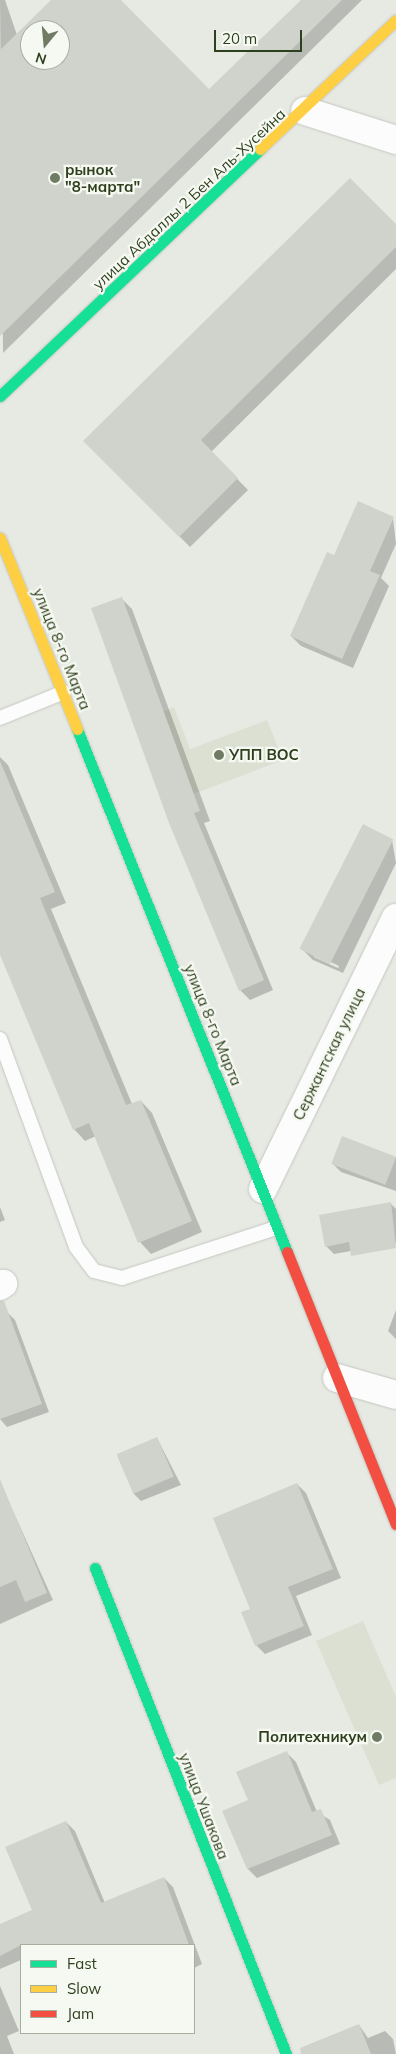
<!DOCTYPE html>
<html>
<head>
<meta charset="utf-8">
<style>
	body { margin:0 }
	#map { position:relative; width:396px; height:2054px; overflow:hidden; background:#e7eae3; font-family:Mulish,sans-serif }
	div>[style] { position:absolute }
	.built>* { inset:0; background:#dbe0d3 }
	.shadow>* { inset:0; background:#0003 }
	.building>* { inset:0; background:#d0d3cb; transform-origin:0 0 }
	.roads { filter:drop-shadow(0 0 1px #c4c7c0) drop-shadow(0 0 1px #c4c7c0) }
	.lane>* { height:14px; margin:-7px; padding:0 7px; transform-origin:7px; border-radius:7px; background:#fbfcfb }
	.street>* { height:28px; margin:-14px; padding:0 14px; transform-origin:14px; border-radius:14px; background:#fbfcfb }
	.fast>* { height:11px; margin:-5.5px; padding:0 5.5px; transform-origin:5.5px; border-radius:5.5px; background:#16e098 }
	.slow>* { height:11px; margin:-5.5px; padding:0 5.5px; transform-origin:5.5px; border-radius:5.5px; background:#ffcf43 }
	.jam>* { height:11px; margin:-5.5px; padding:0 5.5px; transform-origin:5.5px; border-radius:5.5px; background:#f24e42 }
	.dots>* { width:14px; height:14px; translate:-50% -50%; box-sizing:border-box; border:2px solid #f6f9f1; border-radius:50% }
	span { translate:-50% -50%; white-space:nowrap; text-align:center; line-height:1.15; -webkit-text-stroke:4.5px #f6f9f1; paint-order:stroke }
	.poi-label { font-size:15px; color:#2e3f1e; font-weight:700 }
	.left { translate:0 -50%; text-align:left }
	.right { translate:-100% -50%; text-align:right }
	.street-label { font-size:15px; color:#2e3f1e }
	.legend { position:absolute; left:20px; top:1944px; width:175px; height:90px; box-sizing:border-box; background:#f6f9f1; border:1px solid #a6af9d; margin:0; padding:6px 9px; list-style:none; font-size:15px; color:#2e3f1e }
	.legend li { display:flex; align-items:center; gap:10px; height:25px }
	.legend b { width:25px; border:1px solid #a6af9d }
	.north { position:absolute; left:20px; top:20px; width:50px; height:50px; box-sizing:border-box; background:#f6f9f1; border:1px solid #a6af9d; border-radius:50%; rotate:197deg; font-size:14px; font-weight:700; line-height:20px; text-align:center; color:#2e3f1e }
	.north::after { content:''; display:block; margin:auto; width:18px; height:22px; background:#6f7b63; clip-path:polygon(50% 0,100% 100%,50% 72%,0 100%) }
	.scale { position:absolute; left:214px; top:30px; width:88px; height:22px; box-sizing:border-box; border:2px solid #2e3f1e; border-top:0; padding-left:6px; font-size:15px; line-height:18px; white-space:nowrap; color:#2e3f1e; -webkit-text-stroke:4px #f6f9f1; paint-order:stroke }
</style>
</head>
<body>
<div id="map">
	<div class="built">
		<div style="clip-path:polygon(174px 707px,190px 749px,267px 720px,283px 760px,175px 801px,144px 719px)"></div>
		<div style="clip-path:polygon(363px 1621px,396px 1697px,396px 1778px,379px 1785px,316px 1641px)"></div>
	</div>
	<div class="shadow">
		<div style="clip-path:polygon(evenodd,0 0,5px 0,17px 35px,56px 0,120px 0,209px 90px,303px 0,362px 0,3px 353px,0 0,30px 30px,60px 30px,60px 60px,30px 60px,30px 30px)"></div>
		<div style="clip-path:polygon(396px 226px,396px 269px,211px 452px,248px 490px,190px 547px,85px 441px)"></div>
		<div style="clip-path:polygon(393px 518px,396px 544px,381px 578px,389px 586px,353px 668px,301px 646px,291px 636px,334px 556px)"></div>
		<div style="clip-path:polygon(122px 599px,132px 609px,210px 821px,204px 823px,273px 990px,250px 1000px,240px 990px)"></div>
		<div style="clip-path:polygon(0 757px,8px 765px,66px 903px,51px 909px,132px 1104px,141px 1101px,152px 1113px,202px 1232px,151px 1254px,140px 1242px,96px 1136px,85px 1141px,74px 1129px,0 951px)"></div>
		<div style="clip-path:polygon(evenodd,392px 840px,396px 863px,343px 973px,313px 960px,303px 950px,392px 840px,314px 954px,339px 966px,338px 968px,314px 957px,314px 954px)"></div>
		<div style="clip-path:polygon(343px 1138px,396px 1158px,396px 1191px,341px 1172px,333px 1164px)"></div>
		<div style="clip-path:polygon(391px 1204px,396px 1209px,396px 1243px,334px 1254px,326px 1246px)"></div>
		<div style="clip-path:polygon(0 1207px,5px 1220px,0 1222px)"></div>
		<div style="clip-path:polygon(396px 1310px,396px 1339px,388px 1331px)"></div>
		<div style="clip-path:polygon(7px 1312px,15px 1320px,49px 1412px,7px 1427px,0 1419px,0 1315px)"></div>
		<div style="clip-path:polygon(157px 1438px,181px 1485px,141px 1501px,133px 1493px)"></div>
		<div style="clip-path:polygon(297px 1484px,306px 1493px,341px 1578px,296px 1596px,312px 1635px,265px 1654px,256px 1645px,252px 1609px)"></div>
		<div style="clip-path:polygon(8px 1500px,53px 1600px,0 1624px,0 1504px)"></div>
		<div style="clip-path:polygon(287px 1753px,296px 1762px,317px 1812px,330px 1820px,340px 1844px,257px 1878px,248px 1869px,224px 1812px,250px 1801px)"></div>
		<div style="clip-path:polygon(66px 1822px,75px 1831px,105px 1903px,164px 1878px,173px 1887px,202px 1964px,194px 1968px,194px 1945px,21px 1945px,21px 1960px,0 1969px,0 1925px,34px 1911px)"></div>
		<div style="clip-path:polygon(0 1986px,19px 2031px,7px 2036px,14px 2054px,0 2054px)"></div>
		<div style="clip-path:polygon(359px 2025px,368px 2038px,385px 2031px,393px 2039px,396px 2054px,318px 2054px)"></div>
	</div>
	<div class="building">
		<div style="clip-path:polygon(evenodd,51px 0,121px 0,209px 89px,301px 0,342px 0,0 336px,0 50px,51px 0,30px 30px,60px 30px,60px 60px,30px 60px,30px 30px)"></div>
		<div style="clip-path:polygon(350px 178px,396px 224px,396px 247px,201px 440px,238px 478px,179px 537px,83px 441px)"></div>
		<div style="clip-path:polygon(358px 501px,394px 517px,370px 571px,380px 575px,342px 659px,290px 636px,327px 552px,334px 555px)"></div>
		<div style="clip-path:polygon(122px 597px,200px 811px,194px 813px,264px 980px,239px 991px,169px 823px,91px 608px)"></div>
		<div style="clip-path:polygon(0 761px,55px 892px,40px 898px,126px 1105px,141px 1100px,192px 1221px,138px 1243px,89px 1123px,73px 1130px,0 955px)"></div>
		<div style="left:363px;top:824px;width:34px;height:140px;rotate:27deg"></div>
		<div style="left:342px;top:1136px;width:58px;height:30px;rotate:21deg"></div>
		<div style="clip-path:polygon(391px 1202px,396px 1248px,351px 1256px,349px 1242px,325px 1247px,319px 1215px)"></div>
		<div style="clip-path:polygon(0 1301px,4px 1301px,42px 1404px,0 1419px)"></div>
		<div style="left:157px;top:1437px;width:43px;height:44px;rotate:67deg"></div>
		<div style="clip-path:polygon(0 1479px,47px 1593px,25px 1602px,16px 1580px,0 1587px)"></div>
		<div style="clip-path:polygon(297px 1483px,333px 1569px,288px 1587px,304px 1626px,255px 1646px,241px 1612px,250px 1609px,213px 1518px)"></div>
		<div style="clip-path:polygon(287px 1751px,312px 1812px,321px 1809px,332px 1835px,247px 1869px,222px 1811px,248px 1800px,236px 1772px)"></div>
		<div style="clip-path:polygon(66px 1821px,101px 1903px,164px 1877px,189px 1945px,21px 1945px,0 1956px,0 1924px,32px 1910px,5px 1847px)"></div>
		<div style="clip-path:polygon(359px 2024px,371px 2054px,301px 2054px,300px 2048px)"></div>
	</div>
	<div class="roads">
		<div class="lane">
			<div style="left:0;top:718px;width:69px;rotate:-22.1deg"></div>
			<div style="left:0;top:1039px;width:221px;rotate:69.9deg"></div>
			<div style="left:76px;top:1247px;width:30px;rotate:53deg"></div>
			<div style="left:94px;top:1271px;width:29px;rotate:14deg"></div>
			<div style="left:122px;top:1278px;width:162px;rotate:-18deg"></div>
		</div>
		<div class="street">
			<div style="left:305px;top:111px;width:96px;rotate:17.7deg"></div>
			<div style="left:263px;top:1189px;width:302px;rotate:-63.9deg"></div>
			<div style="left:0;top:1286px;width:4px;rotate:-34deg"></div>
			<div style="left:337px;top:1378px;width:61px;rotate:16.1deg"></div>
		</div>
		<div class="fast">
			<div style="left:0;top:396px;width:359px;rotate:-43.5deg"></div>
			<div style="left:77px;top:729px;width:564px;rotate:68.12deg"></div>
			<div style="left:95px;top:1568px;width:522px;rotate:68.54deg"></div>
		</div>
		<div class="slow">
			<div style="left:260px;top:149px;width:187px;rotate:-43.5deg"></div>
			<div style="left:0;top:538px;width:206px;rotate:68deg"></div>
		</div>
		<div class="jam">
			<div style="left:287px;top:1252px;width:293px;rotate:68.2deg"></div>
		</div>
	</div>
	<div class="dots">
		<div style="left:55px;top:178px;background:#6f7b63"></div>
		<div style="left:219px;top:755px;background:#6f7b63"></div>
		<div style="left:377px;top:1737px;background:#6f7b63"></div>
	</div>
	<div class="poi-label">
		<span class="left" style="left:65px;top:178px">рынок<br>"8-марта"</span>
		<span class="left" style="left:229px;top:755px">УПП ВОС</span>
		<span class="right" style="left:367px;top:1737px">Политехникум</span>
	</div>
	<div class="street-label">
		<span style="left:189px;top:199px;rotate:-43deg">улица Абдаллы 2 Бен Аль-Хусейна</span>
		<span style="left:62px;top:649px;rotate:68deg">улица 8-го Марта</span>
		<span style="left:213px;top:1025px;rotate:68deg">улица 8-го Марта</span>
		<span style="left:329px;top:1054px;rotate:-64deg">Сержантская улица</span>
		<span style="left:204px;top:1806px;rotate:69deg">улица Ушакова</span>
	</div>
	<ul class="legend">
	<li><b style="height:6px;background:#16e098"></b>Fast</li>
	<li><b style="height:6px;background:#ffcf43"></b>Slow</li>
	<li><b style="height:6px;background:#f24e42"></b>Jam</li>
	</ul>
	<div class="north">N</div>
	<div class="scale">20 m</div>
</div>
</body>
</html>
